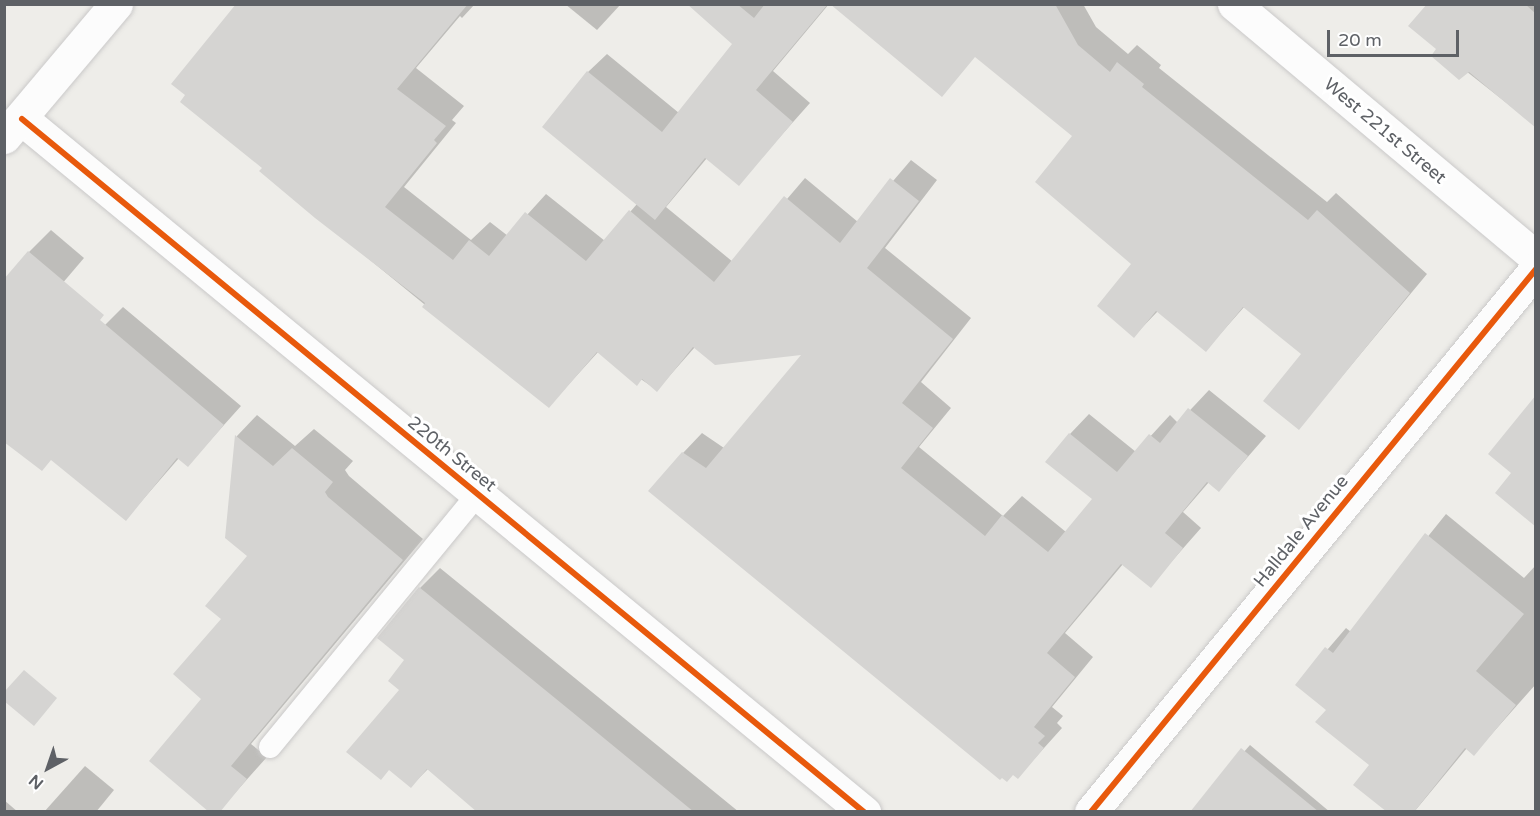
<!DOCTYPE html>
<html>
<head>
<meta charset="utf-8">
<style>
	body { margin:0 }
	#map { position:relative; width:1540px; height:816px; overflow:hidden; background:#eeede9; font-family:"Varela Round",sans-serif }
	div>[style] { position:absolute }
	.shadow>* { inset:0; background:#0003 }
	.building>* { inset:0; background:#d5d4d2 }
	.roads { filter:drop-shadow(0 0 2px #cac9c9) drop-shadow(0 0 2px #cac9c9) }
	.service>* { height:22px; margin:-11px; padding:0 11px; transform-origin:11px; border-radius:11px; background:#fcfcfc }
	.minor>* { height:33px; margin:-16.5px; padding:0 16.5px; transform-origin:16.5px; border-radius:16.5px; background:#fcfcfc }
	.cycleway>* { height:6px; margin:-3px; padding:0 3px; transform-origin:3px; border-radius:3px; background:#e8590c }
	span { translate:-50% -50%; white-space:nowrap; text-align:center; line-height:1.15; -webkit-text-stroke:6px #fff; paint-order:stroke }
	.street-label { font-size:18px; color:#5e6166 }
	.frame { position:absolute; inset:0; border:6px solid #5e6166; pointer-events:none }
	.north { position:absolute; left:18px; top:738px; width:60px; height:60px; -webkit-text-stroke:4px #fff; paint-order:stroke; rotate:220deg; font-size:16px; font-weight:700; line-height:24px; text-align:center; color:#5e6166 }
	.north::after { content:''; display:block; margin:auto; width:21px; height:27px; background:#5e6166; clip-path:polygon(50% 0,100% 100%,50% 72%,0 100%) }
	.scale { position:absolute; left:1327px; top:30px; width:132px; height:27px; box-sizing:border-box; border:3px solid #5e6166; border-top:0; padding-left:8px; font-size:18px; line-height:21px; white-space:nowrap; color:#5e6166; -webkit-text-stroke:4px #fff; paint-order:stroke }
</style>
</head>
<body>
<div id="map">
	<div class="shadow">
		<div style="clip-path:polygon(238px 4px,475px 4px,462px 18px,460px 16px,416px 68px,464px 106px,452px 120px,456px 123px,404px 187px,471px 240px,490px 222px,508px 236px,546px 194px,605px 241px,637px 204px,544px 127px,588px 72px,607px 54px,679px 113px,734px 44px,712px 4px,829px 4px,773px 71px,810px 103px,738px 184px,707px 158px,666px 207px,733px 262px,805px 178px,858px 222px,911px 160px,937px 180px,885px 248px,971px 318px,921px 382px,951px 408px,919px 447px,1003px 516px,1022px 496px,1066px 532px,1094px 499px,1070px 434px,1089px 414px,1136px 452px,1170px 415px,1178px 423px,1209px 390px,1266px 436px,1219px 490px,1209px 482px,1183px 512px,1201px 528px,1150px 586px,1123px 564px,1065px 633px,1093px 657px,1052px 707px,1063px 716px,1057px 723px,1062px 728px,1018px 777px,683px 453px,702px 433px,724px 448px,805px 353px,695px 347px,657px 390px,599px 351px,549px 406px,261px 171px,264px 168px)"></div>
		<div style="clip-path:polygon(565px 4px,621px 4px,597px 30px)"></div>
		<div style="clip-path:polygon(1036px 4px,1083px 4px,1096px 27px,1128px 54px,1137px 45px,1161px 65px,1159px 68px,1327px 202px,1336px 193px,1427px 274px,1299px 428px,1303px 353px,1245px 306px,1206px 350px,1158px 311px,1134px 336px,1133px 264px,1074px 136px)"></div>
		<div style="clip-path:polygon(1429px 4px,1536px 4px,1536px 126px,1438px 49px)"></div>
		<div style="clip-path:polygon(51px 230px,84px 258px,4px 352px,29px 252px)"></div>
		<div style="clip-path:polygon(123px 307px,241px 406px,188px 465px,179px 458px,126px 519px,52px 459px,105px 325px)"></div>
		<div style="clip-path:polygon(257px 415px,295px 446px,314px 429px,353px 461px,345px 470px,349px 476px,423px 539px,251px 744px,267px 757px,218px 812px,203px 699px,223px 619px,249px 556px,226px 537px,237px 436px)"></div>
		<div style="clip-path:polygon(1446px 514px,1524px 578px,1536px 565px,1536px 684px,1474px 754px,1467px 748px,1414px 812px,1328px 710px,1297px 685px,1346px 628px,1351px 632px)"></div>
		<div style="clip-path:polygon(440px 568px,739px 812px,480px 812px,428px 769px,411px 786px,401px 690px,420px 588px)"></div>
		<div style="clip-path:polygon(1250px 745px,1330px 812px,1191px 812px)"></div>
		<div style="clip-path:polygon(85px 766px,114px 790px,96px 812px,44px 812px)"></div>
		<div style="clip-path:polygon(4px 800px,18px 812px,4px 812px)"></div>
	</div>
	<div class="building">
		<div style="clip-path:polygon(236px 4px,468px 4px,397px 89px,446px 126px,434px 140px,437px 143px,385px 207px,453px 260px,469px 240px,489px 256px,525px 212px,586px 261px,629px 210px,714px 282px,784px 196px,840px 243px,890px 178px,919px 201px,867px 268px,953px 339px,902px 403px,933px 428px,901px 468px,985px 536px,1002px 515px,1048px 552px,1092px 499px,1045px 462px,1069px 433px,1117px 472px,1149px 434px,1160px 443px,1188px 408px,1248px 456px,1219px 492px,1207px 482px,1165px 533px,1183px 548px,1151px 588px,1121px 564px,1047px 653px,1075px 677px,1034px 727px,1045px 736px,1038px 743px,1044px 748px,1018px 779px,1013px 775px,1007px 782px,1002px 778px,1000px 780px,648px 491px,682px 452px,706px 468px,801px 355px,715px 365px,693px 347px,657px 392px,642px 379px,637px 386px,597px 352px,549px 408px,422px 307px,425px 303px,315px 218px,259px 171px,262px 168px,180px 102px,185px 95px,171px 84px)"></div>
		<div style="clip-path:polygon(687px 4px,737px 4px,754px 18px,765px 4px,828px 4px,756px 90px,793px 122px,739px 186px,705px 158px,655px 220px,542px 127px,587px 71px,662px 132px,732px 44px)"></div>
		<div style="clip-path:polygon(830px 4px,1055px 4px,1078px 45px,1110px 72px,1117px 62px,1144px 84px,1142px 87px,1308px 220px,1317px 210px,1410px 293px,1299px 430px,1263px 401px,1301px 354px,1243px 307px,1206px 352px,1156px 311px,1134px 338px,1097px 306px,1131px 264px,1035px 182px,1072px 136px,975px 57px,942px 97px)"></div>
		<div style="clip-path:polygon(1427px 4px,1525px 4px,1536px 14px,1536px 128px,1469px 72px,1459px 80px,1431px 56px,1436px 49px,1408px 26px)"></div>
		<div style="clip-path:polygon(28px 251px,104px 315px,100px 320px,224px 425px,188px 467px,177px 458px,126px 521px,51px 460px,42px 471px,4px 442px,4px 279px)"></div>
		<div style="clip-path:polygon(1536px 395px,1536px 527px,1495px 493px,1511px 473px,1488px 454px)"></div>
		<div style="clip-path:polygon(235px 435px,273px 466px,292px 448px,333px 482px,325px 492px,328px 497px,403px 560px,231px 766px,247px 779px,220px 812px,209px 812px,149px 761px,201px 699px,173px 674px,221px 619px,205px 606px,247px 556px,225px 538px)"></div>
		<div style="clip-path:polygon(1425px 533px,1524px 614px,1476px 671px,1516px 705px,1474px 756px,1465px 748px,1414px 812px,1387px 812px,1353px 785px,1369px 765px,1315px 722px,1326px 710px,1295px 685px,1325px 647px,1333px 653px)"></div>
		<div style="clip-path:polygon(419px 587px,566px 707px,694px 812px,477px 812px,427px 769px,411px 788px,389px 770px,381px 780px,346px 752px,399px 690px,388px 681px,404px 660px,377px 638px)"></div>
		<div style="clip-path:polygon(24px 670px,57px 698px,34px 726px,4px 701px,4px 692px)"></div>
		<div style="clip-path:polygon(1241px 748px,1319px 812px,1190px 812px)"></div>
	</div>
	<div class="roads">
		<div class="service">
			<div style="left:270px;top:747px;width:328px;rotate:-50.6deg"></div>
		</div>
		<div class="minor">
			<div style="left:1234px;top:4px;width:394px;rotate:40deg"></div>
			<div style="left:22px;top:119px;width:1091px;rotate:39.46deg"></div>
			<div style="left:4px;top:137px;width:174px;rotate:-49.9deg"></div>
			<div style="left:1091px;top:812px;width:702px;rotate:-50.66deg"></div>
		</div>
	</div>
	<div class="cycleway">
		<div style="left:22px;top:119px;width:1091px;rotate:39.46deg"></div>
		<div style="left:1091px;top:812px;width:702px;rotate:-50.66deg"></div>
	</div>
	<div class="street-label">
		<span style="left:1385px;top:131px;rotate:40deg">West 221st Street</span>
		<span style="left:452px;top:454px;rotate:39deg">220th Street</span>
		<span style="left:1301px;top:531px;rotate:-51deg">Halldale Avenue</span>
	</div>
	<div class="frame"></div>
	<div class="north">N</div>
	<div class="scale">20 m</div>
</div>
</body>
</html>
